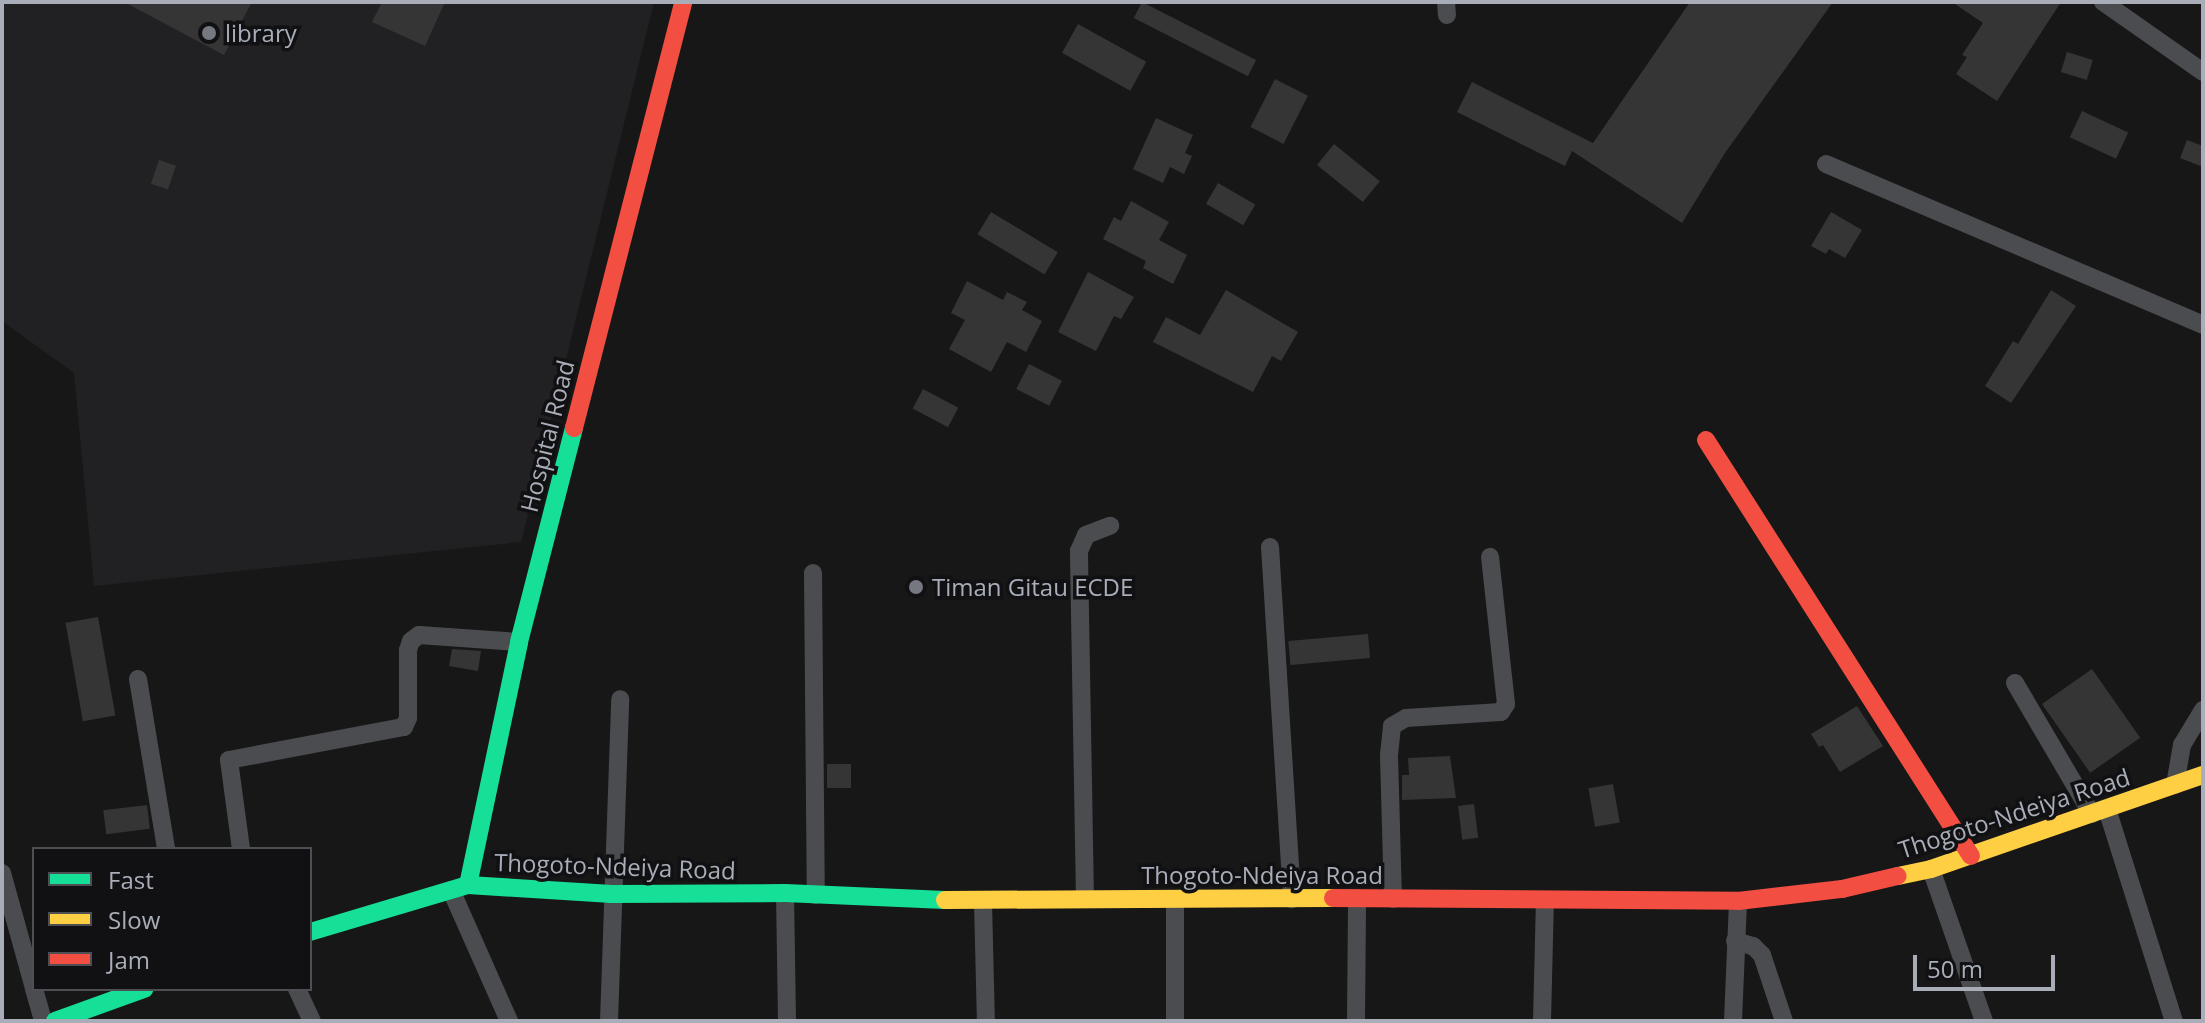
<!DOCTYPE html>
<html>
<head>
<meta charset="utf-8">
<style>
	body { margin:0 }
	#map { position:relative; width:2205px; height:1023px; overflow:hidden; background:#171717; font-family:"Open Sans",sans-serif }
	div>[style] { position:absolute }
	.built>* { inset:0; background:#212123 }
	.building>* { inset:0; background:#353536; transform-origin:0 0 }
	.street>* { height:18px; margin:-9px; padding:0 9px; transform-origin:9px; border-radius:9px; background:#4b4c50 }
	.fast>* { height:18px; margin:-9px; padding:0 9px; transform-origin:9px; border-radius:9px; background:#16e098 }
	.slow>* { height:18px; margin:-9px; padding:0 9px; transform-origin:9px; border-radius:9px; background:#ffcf43 }
	.jam>* { height:18px; margin:-9px; padding:0 9px; transform-origin:9px; border-radius:9px; background:#f24e42 }
	.dots>* { width:22px; height:22px; translate:-50% -50%; box-sizing:border-box; border:4px solid #111113; border-radius:50% }
	span { translate:-50% -50%; white-space:nowrap; text-align:center; line-height:1.15; -webkit-text-stroke:7px #111113; paint-order:stroke }
	.poi-label { font-size:24px; color:#a8adb8 }
	.left { translate:0 -50%; text-align:left }
	.street-label { font-size:24px; color:#a8adb8 }
	.frame { position:absolute; inset:0; border:4px solid #a8adb8; pointer-events:none }
	.legend { position:absolute; left:32px; top:847px; width:280px; height:144px; box-sizing:border-box; background:#111113; border:2px solid #4d4f55; margin:0; padding:10px 14px; list-style:none; font-size:24px; color:#a8adb8 }
	.legend li { display:flex; align-items:center; gap:16px; height:40px }
	.legend b { width:40px; border:2px solid #4d4f55 }
	.scale { position:absolute; left:1913px; top:955px; width:142px; height:36px; box-sizing:border-box; border:4px solid #a8adb8; border-top:0; padding-left:10px; font-size:24px; line-height:28px; white-space:nowrap; color:#a8adb8; -webkit-text-stroke:6px #111113; paint-order:stroke }
</style>
</head>
<body>
<div id="map">
	<div class="built">
		<div style="clip-path:polygon(2px 2px,654px 2px,521px 542px,94px 586px,74px 373px,2px 321px)"></div>
	</div>
	<div class="building">
		<div style="clip-path:polygon(124px 2px,252px 2px,224px 55px)"></div>
		<div style="clip-path:polygon(382px 2px,445px 2px,425px 46px,372px 22px)"></div>
		<div style="left:1142px;top:2px;width:128px;height:18px;rotate:27deg"></div>
		<div style="clip-path:polygon(1690px 2px,1833px 2px,1725px 153px,1682px 223px,1572px 151px,1565px 166px,1457px 112px,1472px 82px,1593px 143px)"></div>
		<div style="clip-path:polygon(1952px 2px,2061px 2px,1997px 101px,1956px 74px,1967px 57px,1962px 55px,1983px 23px)"></div>
		<div style="left:1078px;top:24px;width:78px;height:33px;rotate:29deg"></div>
		<div style="left:2067px;top:52px;width:27px;height:21px;rotate:17deg"></div>
		<div style="left:1275px;top:79px;width:37px;height:54px;rotate:27deg"></div>
		<div style="left:2082px;top:111px;width:51px;height:29px;rotate:25deg"></div>
		<div style="clip-path:polygon(1156px 118px,1193px 135px,1185px 153px,1192px 156px,1184px 174px,1170px 167px,1163px 183px,1133px 169px)"></div>
		<div style="clip-path:polygon(2187px 140px,2203px 146px,2203px 167px,2180px 158px)"></div>
		<div style="left:1334px;top:144px;width:59px;height:27px;rotate:39deg"></div>
		<div style="left:159px;top:160px;width:18px;height:25px;rotate:19deg"></div>
		<div style="left:1218px;top:183px;width:43px;height:24px;rotate:30deg"></div>
		<div style="clip-path:polygon(1131px 201px,1169px 222px,1159px 240px,1187px 255px,1173px 284px,1143px 268px,1146px 261px,1103px 239px,1114px 217px,1121px 221px)"></div>
		<div style="left:991px;top:212px;width:78px;height:26px;rotate:31deg"></div>
		<div style="clip-path:polygon(1831px 212px,1862px 230px,1845px 258px,1829px 249px,1826px 254px,1811px 246px)"></div>
		<div style="clip-path:polygon(1088px 272px,1134px 297px,1121px 319px,1114px 316px,1096px 351px,1058px 332px)"></div>
		<div style="clip-path:polygon(967px 281px,1003px 300px,1007px 292px,1027px 302px,1022px 310px,1042px 321px,1026px 352px,1007px 342px,991px 372px,949px 349px,965px 320px,951px 313px)"></div>
		<div style="clip-path:polygon(1226px 290px,1298px 332px,1281px 361px,1272px 356px,1253px 392px,1153px 342px,1166px 317px,1200px 335px)"></div>
		<div style="clip-path:polygon(2051px 290px,2076px 306px,2011px 403px,1985px 386px,2013px 341px,2018px 344px)"></div>
		<div style="left:1029px;top:364px;width:37px;height:28px;rotate:27deg"></div>
		<div style="left:923px;top:389px;width:40px;height:22px;rotate:28deg"></div>
		<div style="left:98px;top:617px;width:100px;height:33px;rotate:80deg"></div>
		<div style="left:1368px;top:634px;width:24px;height:80px;rotate:85deg"></div>
		<div style="clip-path:polygon(452px 649px,481px 651px,478px 671px,449px 666px)"></div>
		<div style="left:2092px;top:669px;width:84px;height:61px;rotate:55deg"></div>
		<div style="clip-path:polygon(1857px 706px,1883px 746px,1840px 772px,1823px 745px,1819px 747px,1811px 734px)"></div>
		<div style="clip-path:polygon(1450px 756px,1456px 798px,1402px 800px,1402px 775px,1409px 775px,1408px 758px)"></div>
		<div style="left:851px;top:764px;width:24px;height:24px;rotate:90deg"></div>
		<div style="left:1613px;top:784px;width:39px;height:25px;rotate:80deg"></div>
		<div style="left:1474px;top:804px;width:34px;height:16px;rotate:83deg"></div>
		<div style="left:147px;top:805px;width:24px;height:44px;rotate:83deg"></div>
	</div>
	<div class="street">
		<div style="left:1446px;top:2px;width:13px;rotate:86deg"></div>
		<div style="left:2103px;top:2px;width:122px;rotate:35deg"></div>
		<div style="left:1826px;top:164px;width:410px;rotate:23.1deg"></div>
		<div style="left:1270px;top:547px;width:353px;rotate:86.4deg"></div>
		<div style="left:813px;top:573px;width:322px;rotate:89.5deg"></div>
		<div style="left:138px;top:679px;width:172px;rotate:80.6deg"></div>
		<div style="left:2015px;top:683px;width:152px;rotate:59.6deg"></div>
		<div style="left:2175px;top:785px;width:41px;rotate:-80.1deg"></div>
		<div style="left:2182px;top:745px;width:41px;rotate:-59deg"></div>
		<div style="left:2107px;top:809px;width:222px;rotate:72.5deg"></div>
		<div style="left:241px;top:849px;width:90px;rotate:-97.7deg"></div>
		<div style="left:229px;top:760px;width:178px;rotate:-10.7deg"></div>
		<div style="left:404px;top:727px;width:10px;rotate:-66deg"></div>
		<div style="left:408px;top:718px;width:68px;rotate:-90deg"></div>
		<div style="left:408px;top:650px;width:9px;rotate:-72deg"></div>
		<div style="left:411px;top:641px;width:10px;rotate:-37deg"></div>
		<div style="left:419px;top:635px;width:100px;rotate:4deg"></div>
		<div style="left:1931px;top:869px;width:161px;rotate:70.8deg"></div>
		<div style="left:2px;top:873px;width:119px;rotate:74.5deg"></div>
		<div style="left:451px;top:890px;width:143px;rotate:66.1deg"></div>
		<div style="left:785px;top:893px;width:128px;rotate:89.1deg"></div>
		<div style="left:1085px;top:899px;width:348px;rotate:-91deg"></div>
		<div style="left:1079px;top:551px;width:17px;rotate:-66deg"></div>
		<div style="left:1086px;top:535px;width:26px;rotate:-21deg"></div>
		<div style="left:1393px;top:899px;width:144px;rotate:-91.6deg"></div>
		<div style="left:1389px;top:755px;width:29px;rotate:-84deg"></div>
		<div style="left:1392px;top:726px;width:16px;rotate:-30deg"></div>
		<div style="left:1406px;top:718px;width:95px;rotate:-3.6deg"></div>
		<div style="left:1501px;top:712px;width:9px;rotate:-58deg"></div>
		<div style="left:1506px;top:704px;width:148px;rotate:-96.2deg"></div>
		<div style="left:983px;top:902px;width:119px;rotate:88.6deg"></div>
		<div style="left:1735px;top:941px;width:19px;rotate:16deg"></div>
		<div style="left:1753px;top:946px;width:13px;rotate:45deg"></div>
		<div style="left:1762px;top:955px;width:70px;rotate:71.6deg"></div>
		<div style="left:34px;top:989px;width:33px;rotate:74deg"></div>
		<div style="left:297px;top:989px;width:35px;rotate:65deg"></div>
		<div style="left:609px;top:1021px;width:322px;rotate:-88deg"></div>
		<div style="left:1175px;top:1021px;width:122px;rotate:-90deg"></div>
		<div style="left:1356px;top:1021px;width:122px;rotate:-89.5deg"></div>
		<div style="left:1542px;top:1021px;width:120px;rotate:-88.6deg"></div>
		<div style="left:1733px;top:1021px;width:120px;rotate:-87.6deg"></div>
	</div>
	<div class="fast">
		<div style="left:468px;top:885px;width:248px;rotate:-78.1deg"></div>
		<div style="left:519px;top:642px;width:221px;rotate:-75.6deg"></div>
		<div style="left:310px;top:932px;width:165px;rotate:-16.6deg"></div>
		<div style="left:468px;top:885px;width:144px;rotate:3.6deg"></div>
		<div style="left:612px;top:894px;width:173px;rotate:-0.3deg"></div>
		<div style="left:785px;top:893px;width:160px;rotate:2.5deg"></div>
		<div style="left:55px;top:1021px;width:95px;rotate:-19.8deg"></div>
	</div>
	<div class="slow">
		<div style="left:1898px;top:876px;width:34px;rotate:-12deg"></div>
		<div style="left:1931px;top:869px;width:288px;rotate:-19.1deg"></div>
		<div style="left:945px;top:900px;width:388px;rotate:-0.3deg"></div>
	</div>
	<div class="jam">
		<div style="left:574px;top:428px;width:440px;rotate:-75.6deg"></div>
		<div style="left:1706px;top:440px;width:493px;rotate:57.5deg"></div>
		<div style="left:1333px;top:898px;width:405px;rotate:0.4deg"></div>
		<div style="left:1738px;top:901px;width:105px;rotate:-6.6deg"></div>
		<div style="left:1842px;top:889px;width:57px;rotate:-13.1deg"></div>
	</div>
	<div class="dots">
		<div style="left:209px;top:33px;background:#757880"></div>
		<div style="left:916px;top:587px;background:#757880"></div>
	</div>
	<div class="poi-label">
		<span class="left" style="left:225px;top:33px">library</span>
		<span class="left" style="left:932px;top:587px">Timan Gitau ECDE</span>
	</div>
	<div class="street-label">
		<span style="left:547px;top:436px;rotate:-76deg">Hospital Road</span>
		<span style="left:2014px;top:813px;rotate:-18deg">Thogoto-Ndeiya Road</span>
		<span style="left:615px;top:866px;rotate:2deg">Thogoto-Ndeiya Road</span>
		<span style="left:1262px;top:875px">Thogoto-Ndeiya Road</span>
	</div>
	<div class="frame"></div>
	<ul class="legend">
	<li><b style="height:10px;background:#16e098"></b>Fast</li>
	<li><b style="height:10px;background:#ffcf43"></b>Slow</li>
	<li><b style="height:10px;background:#f24e42"></b>Jam</li>
	</ul>
	<div class="scale">50 m</div>
</div>
</body>
</html>
